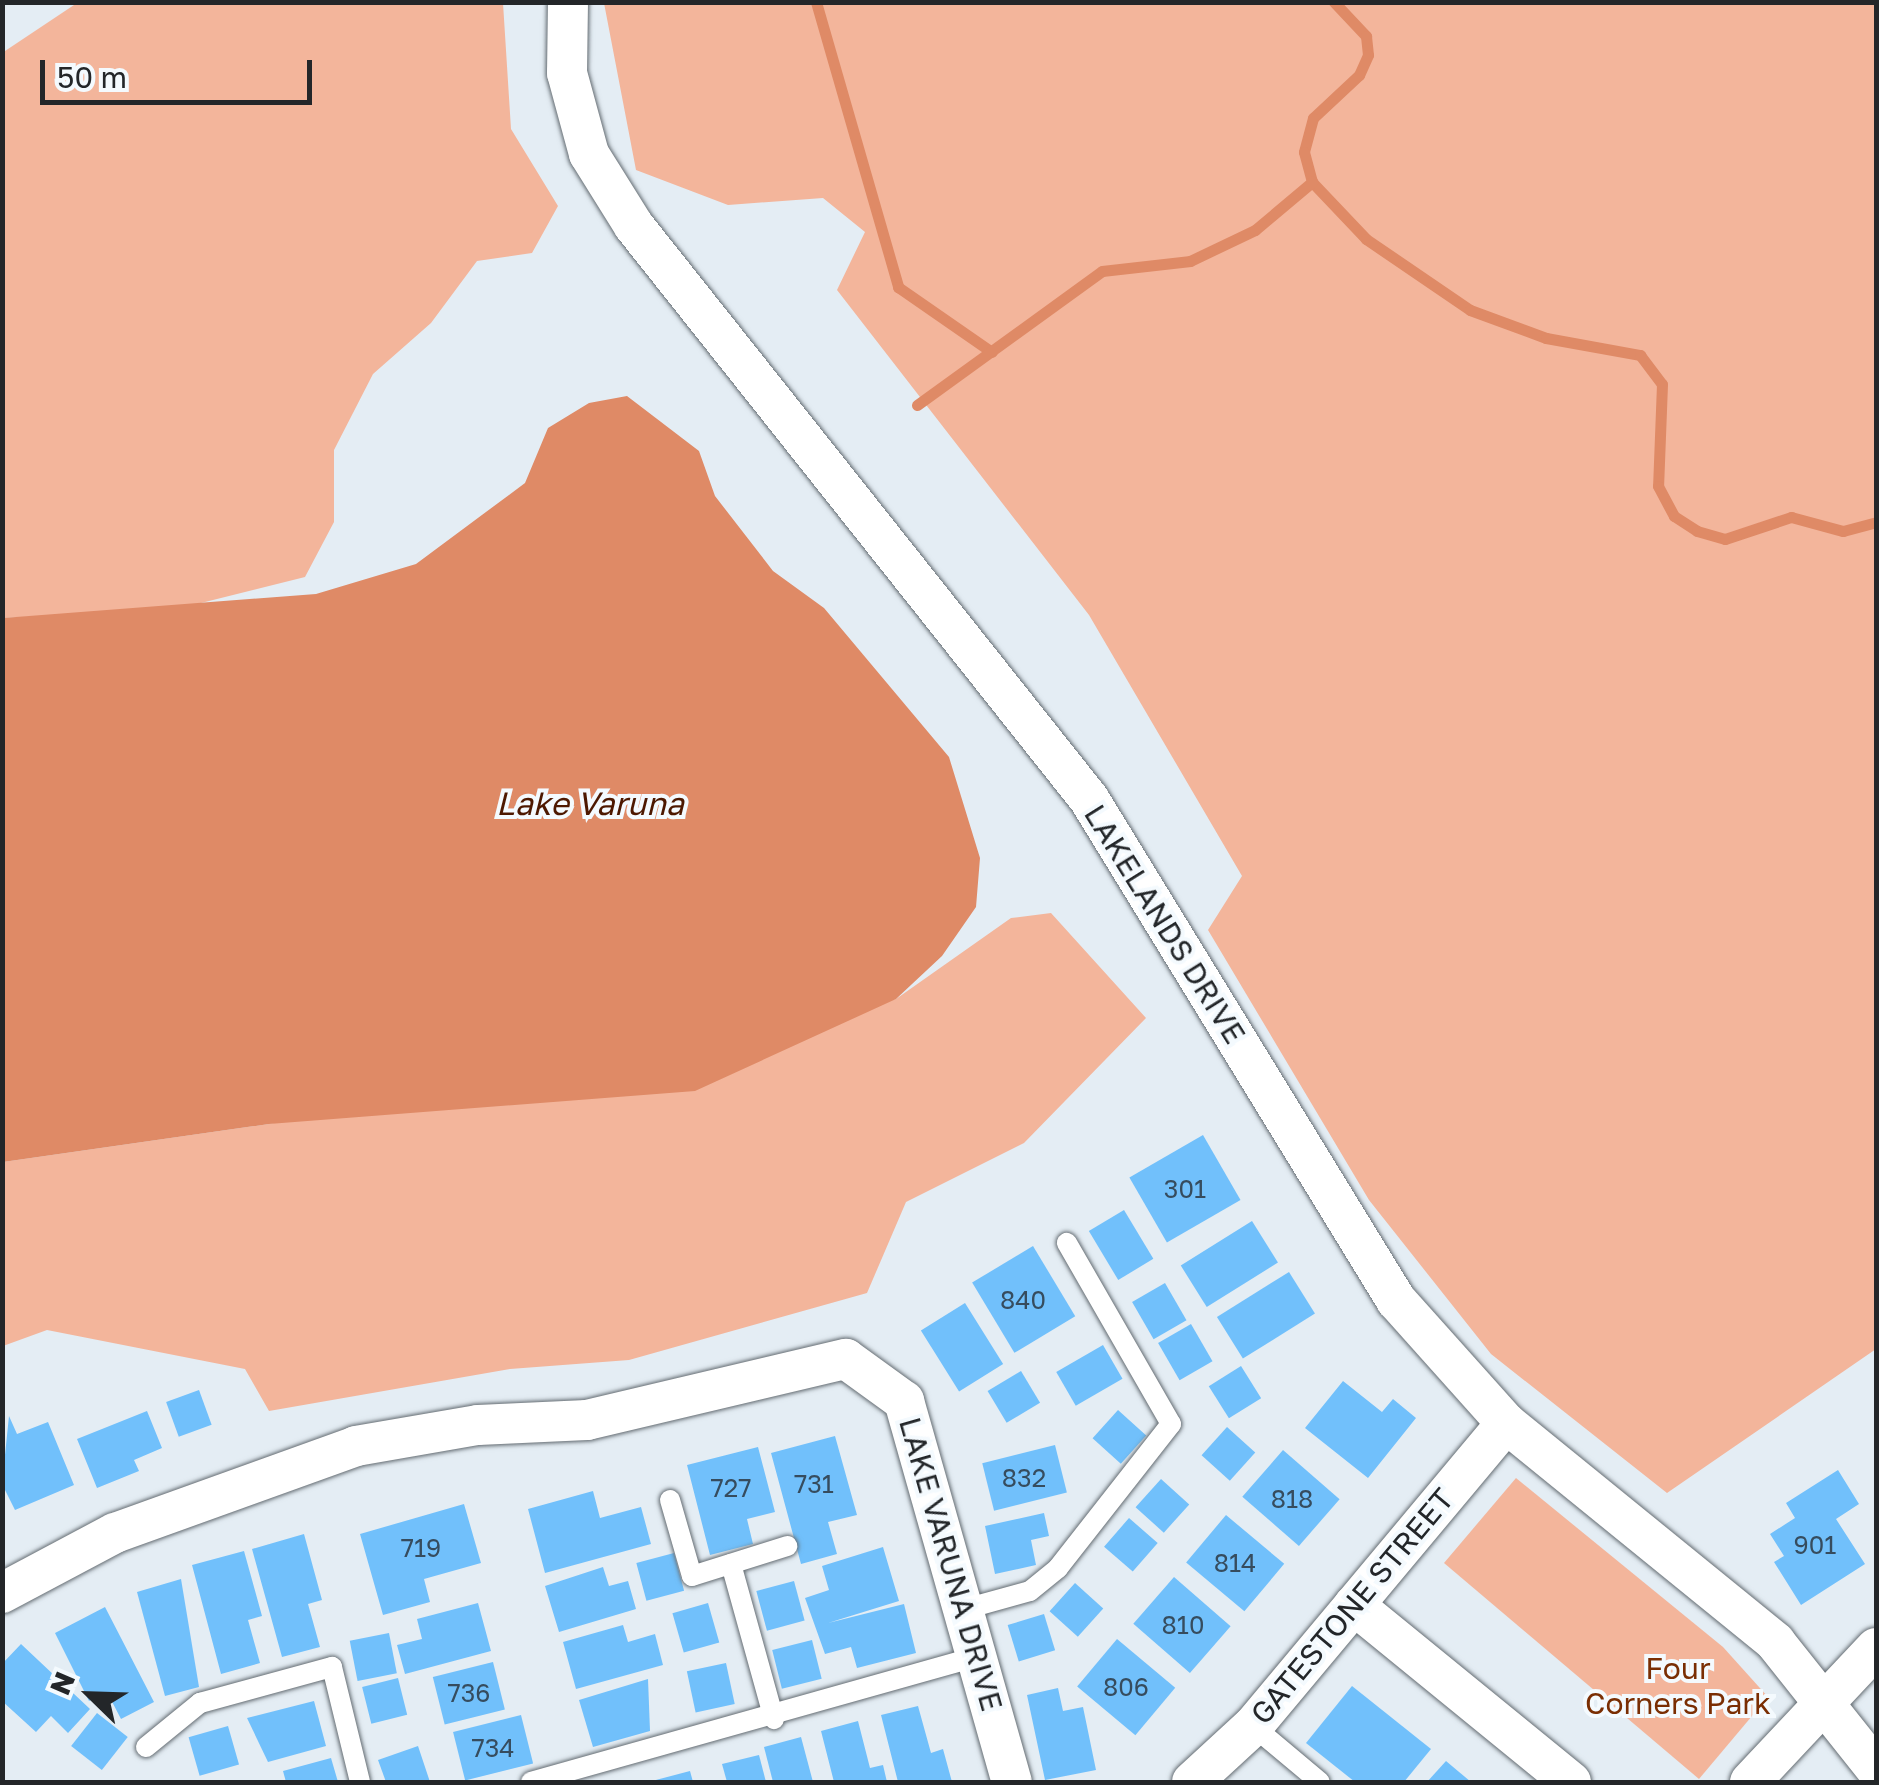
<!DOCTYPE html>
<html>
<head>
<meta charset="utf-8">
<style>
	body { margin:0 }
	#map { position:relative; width:1879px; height:1785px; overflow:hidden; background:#e4edf4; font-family:"Golos Text",sans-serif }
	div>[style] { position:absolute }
	.green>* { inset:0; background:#f3b59b }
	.water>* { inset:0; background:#df8a66 }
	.stream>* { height:11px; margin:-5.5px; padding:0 5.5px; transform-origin:5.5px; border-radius:5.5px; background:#df8a66 }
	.building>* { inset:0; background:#71c0fb; transform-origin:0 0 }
	.roads { filter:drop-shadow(0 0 2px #646c72) drop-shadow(0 0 2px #646c72) }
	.service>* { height:20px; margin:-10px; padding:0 10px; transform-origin:10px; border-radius:10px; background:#fff }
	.minor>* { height:40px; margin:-20px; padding:0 20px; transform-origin:20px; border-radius:20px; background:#fff }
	span { translate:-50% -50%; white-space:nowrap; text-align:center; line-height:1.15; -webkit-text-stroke:8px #f4fafe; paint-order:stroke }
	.number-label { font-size:25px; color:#364c5e }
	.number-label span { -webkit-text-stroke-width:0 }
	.street-label { font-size:30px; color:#232629 }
	.park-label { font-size:30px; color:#7a2e03 }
	.water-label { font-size:32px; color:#4d1800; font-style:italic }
	.frame { position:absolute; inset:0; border:5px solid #232629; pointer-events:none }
	.north { position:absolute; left:40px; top:1645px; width:100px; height:100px; -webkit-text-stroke:8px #f4fafe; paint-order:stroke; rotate:293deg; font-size:28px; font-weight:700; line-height:40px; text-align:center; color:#232629 }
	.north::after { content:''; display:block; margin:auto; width:35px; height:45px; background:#232629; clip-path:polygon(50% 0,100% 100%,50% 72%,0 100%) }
	.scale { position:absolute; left:40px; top:60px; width:272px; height:45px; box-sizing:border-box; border:5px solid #232629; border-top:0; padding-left:12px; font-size:30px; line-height:35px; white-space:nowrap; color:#232629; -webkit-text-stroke:8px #f4fafe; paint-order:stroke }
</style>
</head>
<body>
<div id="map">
	<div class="green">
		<div style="clip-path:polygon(77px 3px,503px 3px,511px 129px,558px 206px,532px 253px,477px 261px,431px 323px,373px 374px,334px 450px,334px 522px,305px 577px,173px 610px,3px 618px,2px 53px)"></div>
		<div style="clip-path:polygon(604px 3px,1876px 3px,1876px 1349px,1667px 1493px,1491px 1354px,1369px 1200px,1208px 930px,1242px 876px,1089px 615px,837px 290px,865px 232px,823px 198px,728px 205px,636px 170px)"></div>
		<div style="clip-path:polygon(1051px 913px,1146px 1018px,1024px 1143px,906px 1202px,867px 1293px,629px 1360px,510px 1369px,269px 1411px,245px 1369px,47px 1330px,3px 1346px,3px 1162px,269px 1124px,896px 999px,1011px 918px)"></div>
		<div style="clip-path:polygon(1516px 1478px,1723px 1647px,1768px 1697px,1699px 1779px,1444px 1563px)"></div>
	</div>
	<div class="water">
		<div style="clip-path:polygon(627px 396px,699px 451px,715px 496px,773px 571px,824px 608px,949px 757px,980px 858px,976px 907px,942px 956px,896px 999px,695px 1091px,269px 1124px,3px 1162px,3px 618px,316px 594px,416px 564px,525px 483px,548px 428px,589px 403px)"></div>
	</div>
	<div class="stream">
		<div style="left:816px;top:2px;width:297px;rotate:73.9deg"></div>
		<div style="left:898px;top:287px;width:114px;rotate:34.7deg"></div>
		<div style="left:1334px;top:2px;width:47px;rotate:46.7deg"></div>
		<div style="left:1366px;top:36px;width:19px;rotate:84deg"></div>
		<div style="left:1368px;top:55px;width:22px;rotate:114deg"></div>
		<div style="left:1359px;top:75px;width:63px;rotate:136.9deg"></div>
		<div style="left:1313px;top:118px;width:35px;rotate:105deg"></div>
		<div style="left:1304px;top:152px;width:31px;rotate:75deg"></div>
		<div style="left:1312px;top:182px;width:79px;rotate:46.5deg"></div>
		<div style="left:1366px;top:239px;width:126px;rotate:34.3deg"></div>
		<div style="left:1470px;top:310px;width:81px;rotate:20.2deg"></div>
		<div style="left:1546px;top:338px;width:96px;rotate:10.3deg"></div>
		<div style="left:1640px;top:355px;width:36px;rotate:53deg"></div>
		<div style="left:1662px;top:384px;width:102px;rotate:92.2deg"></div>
		<div style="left:1658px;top:486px;width:34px;rotate:62deg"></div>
		<div style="left:1674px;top:516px;width:27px;rotate:33deg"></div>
		<div style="left:1697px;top:531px;width:29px;rotate:16deg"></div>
		<div style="left:1725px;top:539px;width:70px;rotate:-18.4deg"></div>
		<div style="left:1791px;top:517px;width:54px;rotate:15.1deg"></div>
		<div style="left:1843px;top:531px;width:34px;rotate:-15deg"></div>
		<div style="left:917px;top:405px;width:228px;rotate:-35.9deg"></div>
		<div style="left:1102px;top:271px;width:89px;rotate:-6.5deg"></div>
		<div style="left:1190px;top:261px;width:72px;rotate:-25.5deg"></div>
		<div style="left:1255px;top:230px;width:75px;rotate:-40.1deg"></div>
	</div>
	<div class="building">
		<div style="left:1203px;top:1135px;width:75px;height:85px;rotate:60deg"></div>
		<div style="left:1124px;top:1210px;width:57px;height:41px;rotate:59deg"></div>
		<div style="left:1252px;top:1221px;width:49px;height:84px;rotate:58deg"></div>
		<div style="left:1033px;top:1246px;width:82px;height:71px;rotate:59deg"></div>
		<div style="left:1289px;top:1272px;width:49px;height:85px;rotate:58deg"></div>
		<div style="left:1165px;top:1283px;width:43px;height:38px;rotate:60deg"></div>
		<div style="left:965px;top:1303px;width:72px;height:52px;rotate:58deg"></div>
		<div style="left:1191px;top:1324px;width:43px;height:38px;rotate:60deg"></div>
		<div style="left:1103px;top:1345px;width:39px;height:54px;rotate:60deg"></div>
		<div style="left:1241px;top:1366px;width:38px;height:38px;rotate:58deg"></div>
		<div style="left:1021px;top:1371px;width:37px;height:39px;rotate:59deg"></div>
		<div style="clip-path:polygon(1343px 1381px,1382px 1412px,1393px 1399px,1416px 1418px,1368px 1478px,1305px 1428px)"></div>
		<div style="left:199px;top:1390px;width:37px;height:35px;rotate:70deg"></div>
		<div style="left:1118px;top:1410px;width:38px;height:38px;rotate:42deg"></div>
		<div style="clip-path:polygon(147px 1411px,162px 1448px,134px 1460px,139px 1471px,97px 1488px,77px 1439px)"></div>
		<div style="clip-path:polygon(9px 1416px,17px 1434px,48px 1422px,74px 1485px,15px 1510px,2px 1484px)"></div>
		<div style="left:1227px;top:1427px;width:38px;height:38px;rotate:42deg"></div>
		<div style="clip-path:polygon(835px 1436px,857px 1515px,828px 1522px,837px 1554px,801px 1564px,771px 1453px)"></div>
		<div style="left:1055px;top:1445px;width:49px;height:75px;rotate:76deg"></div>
		<div style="clip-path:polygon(758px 1447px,775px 1512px,747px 1519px,753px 1544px,710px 1555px,687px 1465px)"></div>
		<div style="left:1283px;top:1450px;width:75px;height:62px;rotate:41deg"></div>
		<div style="clip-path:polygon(1838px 1470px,1859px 1504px,1836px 1519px,1865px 1564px,1801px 1605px,1774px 1562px,1784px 1556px,1770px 1534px,1795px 1518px,1786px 1503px)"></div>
		<div style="left:1161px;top:1479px;width:38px;height:38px;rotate:42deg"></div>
		<div style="clip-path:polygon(593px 1491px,600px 1518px,641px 1507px,651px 1544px,545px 1573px,528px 1509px)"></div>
		<div style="clip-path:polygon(464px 1504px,481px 1563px,424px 1579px,430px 1602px,383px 1615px,360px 1534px)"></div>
		<div style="clip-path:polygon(1044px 1513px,1049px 1536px,1031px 1540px,1036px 1565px,995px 1574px,985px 1526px)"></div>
		<div style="left:1226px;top:1515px;width:76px;height:62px;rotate:40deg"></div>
		<div style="left:1129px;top:1518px;width:38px;height:38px;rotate:41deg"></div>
		<div style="clip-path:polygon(304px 1534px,322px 1600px,308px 1604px,320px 1647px,282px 1657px,252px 1549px)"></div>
		<div style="clip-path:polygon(883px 1547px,899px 1601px,828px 1623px,904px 1604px,916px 1653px,857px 1668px,851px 1647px,825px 1654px,805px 1598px,829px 1590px,822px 1566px)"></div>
		<div style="clip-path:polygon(244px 1551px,262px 1616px,248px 1620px,260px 1663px,221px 1674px,192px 1565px)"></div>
		<div style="left:674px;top:1553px;width:39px;height:39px;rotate:75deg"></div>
		<div style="clip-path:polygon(603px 1567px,609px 1586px,628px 1581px,636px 1609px,559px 1632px,545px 1586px)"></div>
		<div style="left:1174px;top:1577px;width:75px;height:62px;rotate:41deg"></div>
		<div style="clip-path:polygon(181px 1579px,199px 1687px,165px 1696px,137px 1592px)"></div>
		<div style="left:794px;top:1581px;width:41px;height:39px;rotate:75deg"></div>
		<div style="left:1075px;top:1583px;width:38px;height:38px;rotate:42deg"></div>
		<div style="clip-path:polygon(478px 1603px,491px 1651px,405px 1674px,397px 1645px,422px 1639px,417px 1619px)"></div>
		<div style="left:708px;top:1603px;width:41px;height:37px;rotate:74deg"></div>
		<div style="clip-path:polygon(105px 1607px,154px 1702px,121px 1719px,107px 1692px,89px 1701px,55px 1633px)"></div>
		<div style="left:1044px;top:1614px;width:38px;height:38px;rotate:73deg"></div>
		<div style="clip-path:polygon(623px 1625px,628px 1642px,655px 1634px,663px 1665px,576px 1689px,563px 1642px)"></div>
		<div style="left:389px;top:1633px;width:41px;height:40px;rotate:79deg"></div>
		<div style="left:1117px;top:1639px;width:76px;height:62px;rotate:40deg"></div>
		<div style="left:812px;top:1640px;width:40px;height:41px;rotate:76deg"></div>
		<div style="clip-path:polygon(21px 1644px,90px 1709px,68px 1733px,51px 1716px,36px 1732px,2px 1701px,2px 1664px)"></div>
		<div style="left:493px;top:1662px;width:49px;height:62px;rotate:76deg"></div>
		<div style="left:726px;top:1663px;width:42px;height:40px;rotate:78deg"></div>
		<div style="left:398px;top:1678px;width:38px;height:37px;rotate:76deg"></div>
		<div style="clip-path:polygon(648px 1679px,650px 1731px,593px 1747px,579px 1700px)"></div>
		<div style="clip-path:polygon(1352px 1686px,1431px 1749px,1404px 1782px,1355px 1782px,1306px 1743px)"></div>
		<div style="clip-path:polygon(1058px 1688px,1063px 1711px,1083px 1707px,1096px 1770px,1045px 1780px,1027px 1695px)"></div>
		<div style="clip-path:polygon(314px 1701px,326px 1746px,268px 1762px,247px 1718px)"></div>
		<div style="clip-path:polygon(918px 1706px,931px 1753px,943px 1749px,952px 1782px,898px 1782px,881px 1715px)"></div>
		<div style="left:97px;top:1713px;width:39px;height:42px;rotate:38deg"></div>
		<div style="left:521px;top:1715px;width:50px;height:70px;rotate:76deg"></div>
		<div style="clip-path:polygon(858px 1721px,870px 1768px,883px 1765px,887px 1782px,834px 1782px,821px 1731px)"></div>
		<div style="left:228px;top:1726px;width:40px;height:41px;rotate:74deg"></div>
		<div style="clip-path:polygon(801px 1737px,813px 1782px,773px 1782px,764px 1747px)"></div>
		<div style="clip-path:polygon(418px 1746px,430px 1782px,386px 1782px,378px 1760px)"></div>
		<div style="clip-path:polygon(759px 1755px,766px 1782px,727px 1782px,722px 1764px)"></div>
		<div style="clip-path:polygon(331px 1758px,338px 1782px,286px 1782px,283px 1771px)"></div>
		<div style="clip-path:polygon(1446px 1761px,1471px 1782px,1427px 1782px)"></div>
		<div style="clip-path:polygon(690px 1771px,693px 1782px,652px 1782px,652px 1781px)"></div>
	</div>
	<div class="roads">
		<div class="service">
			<div style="left:670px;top:1500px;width:79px;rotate:73.9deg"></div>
			<div style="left:692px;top:1576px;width:100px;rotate:-17.5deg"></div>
			<div style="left:731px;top:1564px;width:161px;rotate:74.5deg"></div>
			<div style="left:965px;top:1609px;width:67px;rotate:-15.5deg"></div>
			<div style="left:1030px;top:1591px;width:36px;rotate:-39deg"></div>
			<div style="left:1058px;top:1568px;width:183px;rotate:-51.9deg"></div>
			<div style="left:1171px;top:1424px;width:209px;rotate:-119.9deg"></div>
			<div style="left:1253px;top:1726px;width:87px;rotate:39.9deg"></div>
			<div style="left:146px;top:1747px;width:70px;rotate:-39.2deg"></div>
			<div style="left:200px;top:1703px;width:137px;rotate:-15.3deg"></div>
			<div style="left:332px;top:1667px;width:118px;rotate:76.3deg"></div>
			<div style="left:531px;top:1782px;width:466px;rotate:-15.7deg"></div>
		</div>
		<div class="minor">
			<div style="left:568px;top:2px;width:71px;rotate:90.8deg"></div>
			<div style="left:567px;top:73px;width:84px;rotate:74.8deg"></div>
			<div style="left:589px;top:154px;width:85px;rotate:58deg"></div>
			<div style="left:634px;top:226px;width:732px;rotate:51.55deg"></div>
			<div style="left:1089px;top:799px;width:588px;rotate:58.5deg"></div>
			<div style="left:1396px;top:1300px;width:165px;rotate:48.2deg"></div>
			<div style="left:1506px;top:1423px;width:347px;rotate:39.1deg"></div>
			<div style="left:1775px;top:1642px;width:162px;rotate:51.5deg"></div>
			<div style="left:2px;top:1593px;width:128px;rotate:-28deg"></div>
			<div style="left:115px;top:1533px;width:256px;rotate:-19.8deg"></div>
			<div style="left:356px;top:1446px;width:124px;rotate:-9.8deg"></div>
			<div style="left:478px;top:1425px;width:109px;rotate:-2.6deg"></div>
			<div style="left:587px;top:1420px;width:266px;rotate:-13.3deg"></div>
			<div style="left:846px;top:1359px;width:72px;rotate:35.9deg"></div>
			<div style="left:904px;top:1401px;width:396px;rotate:74.2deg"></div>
			<div style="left:1354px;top:1605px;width:280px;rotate:39.2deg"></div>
			<div style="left:1192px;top:1782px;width:83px;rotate:-42.6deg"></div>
			<div style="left:1253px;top:1726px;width:395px;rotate:-50.1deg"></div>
			<div style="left:1750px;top:1782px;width:184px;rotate:-46.8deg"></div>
		</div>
	</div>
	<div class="number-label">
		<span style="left:1185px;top:1189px">301</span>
		<span style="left:1023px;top:1300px">840</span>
		<span style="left:1024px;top:1478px">832</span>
		<span style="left:814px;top:1484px">731</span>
		<span style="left:731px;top:1488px">727</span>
		<span style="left:1292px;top:1499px">818</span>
		<span style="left:1815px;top:1545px">901</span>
		<span style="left:421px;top:1548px">719</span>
		<span style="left:1235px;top:1563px">814</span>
		<span style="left:1183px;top:1625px">810</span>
		<span style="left:1126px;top:1687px">806</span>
		<span style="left:469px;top:1693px">736</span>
		<span style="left:493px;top:1748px">734</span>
	</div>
	<div class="street-label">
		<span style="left:1165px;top:924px;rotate:58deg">LAKELANDS DRIVE</span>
		<span style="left:951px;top:1564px;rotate:74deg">LAKE VARUNA DRIVE</span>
		<span style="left:1352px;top:1606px;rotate:-50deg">GATESTONE STREET</span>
	</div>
	<div class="park-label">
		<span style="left:1678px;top:1685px">Four<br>Corners Park</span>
	</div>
	<div class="water-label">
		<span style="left:590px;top:803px">Lake Varuna</span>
	</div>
	<div class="frame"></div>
	<div class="north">N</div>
	<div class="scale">50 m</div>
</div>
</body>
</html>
